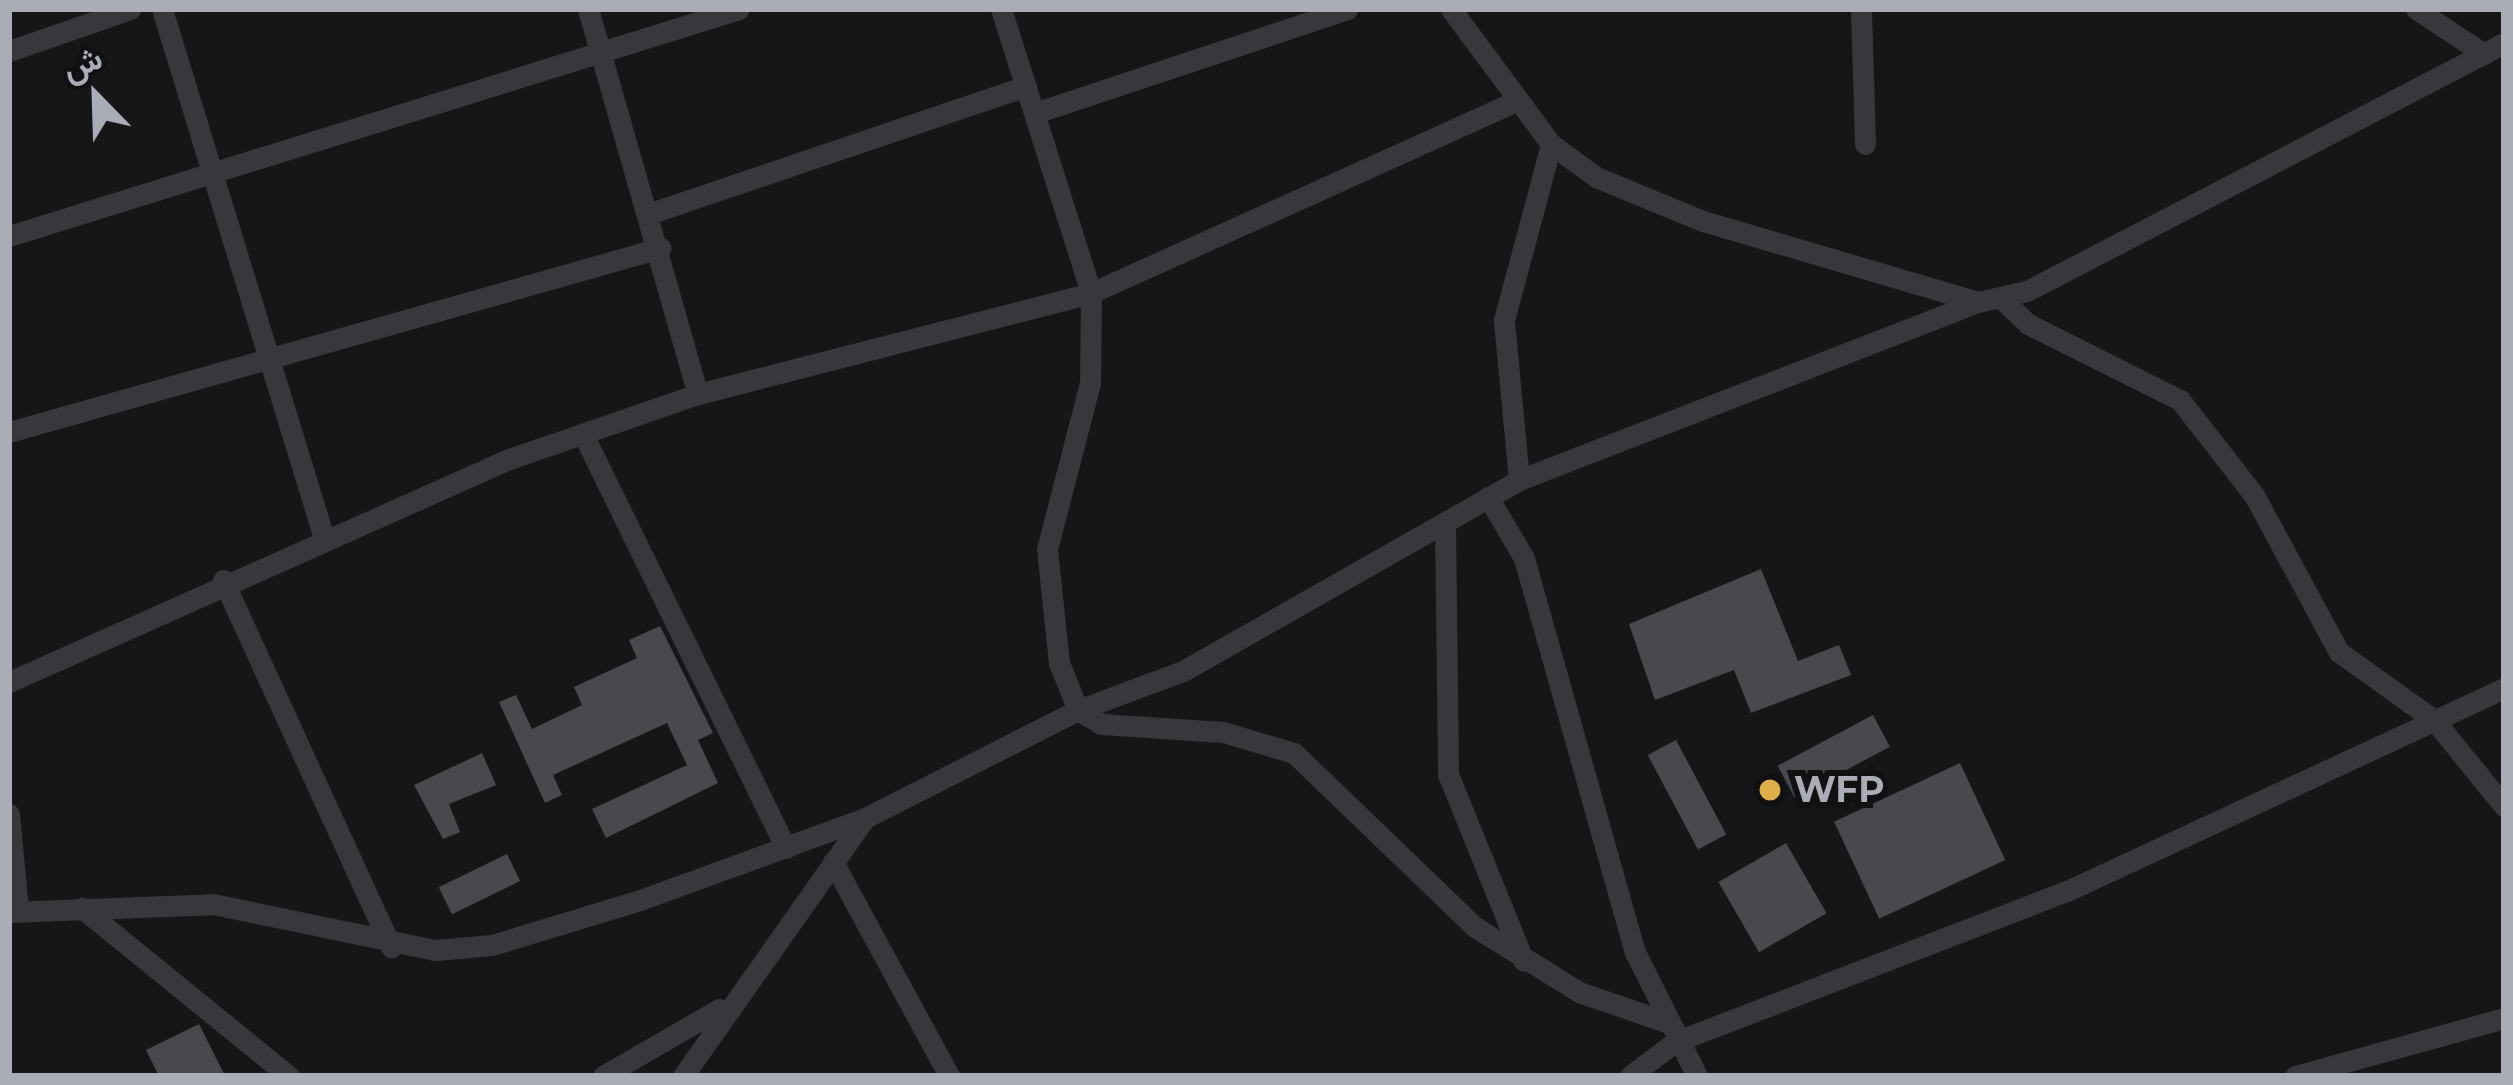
<!DOCTYPE html>
<html>
<head>
<meta charset="utf-8">
<style>
	body { margin:0 }
	#map { position:relative; width:2513px; height:1085px; overflow:hidden; background:#161618; font-family:Montserrat,Vazirmatn,sans-serif }
	div>[style] { position:absolute }
	.building>* { inset:0; background:#48494d; transform-origin:0 0 }
	.street>* { height:21px; margin:-10.5px; padding:0 10.5px; transform-origin:10.5px; border-radius:10.5px; background:#38383c }
	.dots>* { width:33px; height:33px; translate:-50% -50%; box-sizing:border-box; border:6px solid #111113; border-radius:50% }
	span { translate:-50% -50%; white-space:nowrap; text-align:center; line-height:1.15; -webkit-text-stroke:12px #111113; paint-order:stroke }
	.poi-label { font-size:36px; color:#aaadb6; font-weight:700 }
	.left { translate:0 -50%; text-align:left }
	.frame { position:absolute; inset:0; border:12px solid #aaadb6; pointer-events:none }
	.north { position:absolute; left:36px; top:36px; width:120px; height:120px; -webkit-text-stroke:9px #111113; paint-order:stroke; rotate:337deg; font-size:33px; font-weight:700; line-height:48px; text-align:center; color:#aaadb6 }
	.north::after { content:''; display:block; margin:auto; width:42px; height:54px; background:#aaadb6; clip-path:polygon(50% 0,100% 100%,50% 72%,0 100%) }
</style>
</head>
<body>
<div id="map">
	<div class="building">
		<div style="clip-path:polygon(1761px 569px,1798px 661px,1839px 645px,1851px 675px,1751px 713px,1734px 670px,1655px 700px,1629px 624px)"></div>
		<div style="clip-path:polygon(660px 626px,713px 733px,698px 740px,718px 783px,606px 838px,592px 809px,687px 765px,667px 723px,553px 775px,562px 795px,545px 803px,499px 702px,516px 695px,532px 729px,582px 705px,574px 687px,637px 658px,629px 640px)"></div>
		<div style="left:1873px;top:715px;width:36px;height:108px;rotate:62deg"></div>
		<div style="left:1676px;top:740px;width:107px;height:32px;rotate:62deg"></div>
		<div style="clip-path:polygon(482px 753px,496px 785px,449px 804px,460px 832px,443px 839px,414px 785px)"></div>
		<div style="left:1960px;top:763px;width:107px;height:139px;rotate:65deg"></div>
		<div style="left:1786px;top:843px;width:81px;height:78px;rotate:60deg"></div>
		<div style="left:507px;top:854px;width:30px;height:76px;rotate:64deg"></div>
		<div style="clip-path:polygon(199px 1024px,225px 1076px,159px 1076px,146px 1050px)"></div>
	</div>
	<div class="street">
		<div style="left:162px;top:9px;width:550px;rotate:72.98deg"></div>
		<div style="left:588px;top:9px;width:400px;rotate:74.1deg"></div>
		<div style="left:1001px;top:9px;width:298px;rotate:72.4deg"></div>
		<div style="left:1091px;top:293px;width:90px;rotate:90.6deg"></div>
		<div style="left:1090px;top:383px;width:171px;rotate:104.5deg"></div>
		<div style="left:1047px;top:549px;width:115px;rotate:84deg"></div>
		<div style="left:1059px;top:663px;width:51px;rotate:68deg"></div>
		<div style="left:1078px;top:710px;width:27px;rotate:31deg"></div>
		<div style="left:1101px;top:724px;width:122px;rotate:3.8deg"></div>
		<div style="left:1223px;top:732px;width:74px;rotate:16.5deg"></div>
		<div style="left:1294px;top:753px;width:251px;rotate:43.9deg"></div>
		<div style="left:1475px;top:927px;width:123px;rotate:32deg"></div>
		<div style="left:1579px;top:992px;width:89px;rotate:19deg"></div>
		<div style="left:1451px;top:9px;width:168px;rotate:53.5deg"></div>
		<div style="left:1551px;top:144px;width:56px;rotate:36.3deg"></div>
		<div style="left:1596px;top:177px;width:116px;rotate:22.4deg"></div>
		<div style="left:1703px;top:221px;width:287px;rotate:16.4deg"></div>
		<div style="left:1978px;top:302px;width:50px;rotate:-12.7deg"></div>
		<div style="left:2027px;top:291px;width:538px;rotate:-27.47deg"></div>
		<div style="left:1861px;top:9px;width:135px;rotate:88.3deg"></div>
		<div style="left:2416px;top:9px;width:82px;rotate:33.5deg"></div>
		<div style="left:9px;top:51px;width:128px;rotate:-19.1deg"></div>
		<div style="left:1035px;top:113px;width:329px;rotate:-18.4deg"></div>
		<div style="left:651px;top:213px;width:396px;rotate:-18.7deg"></div>
		<div style="left:9px;top:236px;width:764px;rotate:-17.27deg"></div>
		<div style="left:2002px;top:299px;width:36px;rotate:44deg"></div>
		<div style="left:2028px;top:324px;width:170px;rotate:26.6deg"></div>
		<div style="left:2180px;top:400px;width:120px;rotate:52.1deg"></div>
		<div style="left:2254px;top:495px;width:179px;rotate:61.6deg"></div>
		<div style="left:2339px;top:652px;width:117px;rotate:35.6deg"></div>
		<div style="left:2434px;top:720px;width:111px;rotate:50.9deg"></div>
		<div style="left:9px;top:432px;width:677px;rotate:-15.78deg"></div>
		<div style="left:583px;top:434px;width:461px;rotate:63.9deg"></div>
		<div style="left:1519px;top:480px;width:161px;rotate:-95.4deg"></div>
		<div style="left:1504px;top:320px;width:182px;rotate:-75deg"></div>
		<div style="left:1488px;top:497px;width:71px;rotate:59.5deg"></div>
		<div style="left:1524px;top:558px;width:409px;rotate:74.3deg"></div>
		<div style="left:1635px;top:952px;width:139px;rotate:63.4deg"></div>
		<div style="left:1445px;top:523px;width:251px;rotate:89.3deg"></div>
		<div style="left:1448px;top:774px;width:201px;rotate:68deg"></div>
		<div style="left:223px;top:580px;width:404px;rotate:65.4deg"></div>
		<div style="left:9px;top:682px;width:547px;rotate:-24.04deg"></div>
		<div style="left:509px;top:459px;width:200px;rotate:-19deg"></div>
		<div style="left:698px;top:394px;width:406px;rotate:-14.4deg"></div>
		<div style="left:1091px;top:293px;width:465px;rotate:-24.3deg"></div>
		<div style="left:9px;top:814px;width:95px;rotate:84.6deg"></div>
		<div style="left:833px;top:862px;width:243px;rotate:61.5deg"></div>
		<div style="left:82px;top:908px;width:267px;rotate:39.1deg"></div>
		<div style="left:9px;top:912px;width:204px;rotate:-2.2deg"></div>
		<div style="left:213px;top:904px;width:228px;rotate:11.7deg"></div>
		<div style="left:436px;top:950px;width:56px;rotate:-5.1deg"></div>
		<div style="left:492px;top:945px;width:155px;rotate:-16.9deg"></div>
		<div style="left:640px;top:900px;width:239px;rotate:-20deg"></div>
		<div style="left:865px;top:818px;width:239px;rotate:-26.9deg"></div>
		<div style="left:1078px;top:710px;width:112px;rotate:-20.4deg"></div>
		<div style="left:1183px;top:671px;width:386px;rotate:-29.6deg"></div>
		<div style="left:1519px;top:480px;width:492px;rotate:-21.2deg"></div>
		<div style="left:603px;top:1076px;width:134px;rotate:-30deg"></div>
		<div style="left:683px;top:1076px;width:316px;rotate:-54.8deg"></div>
		<div style="left:1630px;top:1076px;width:56px;rotate:-37.1deg"></div>
		<div style="left:1675px;top:1042px;width:420px;rotate:-21.1deg"></div>
		<div style="left:2067px;top:891px;width:482px;rotate:-24.9deg"></div>
		<div style="left:2295px;top:1076px;width:217px;rotate:-15.5deg"></div>
	</div>
	<div class="dots">
		<div style="left:1770px;top:790px;background:#ddaf49"></div>
	</div>
	<div class="poi-label">
		<span class="left" style="left:1794px;top:790px">WFP</span>
	</div>
	<div class="frame"></div>
	<div class="north">ش</div>
</div>
</body>
</html>
